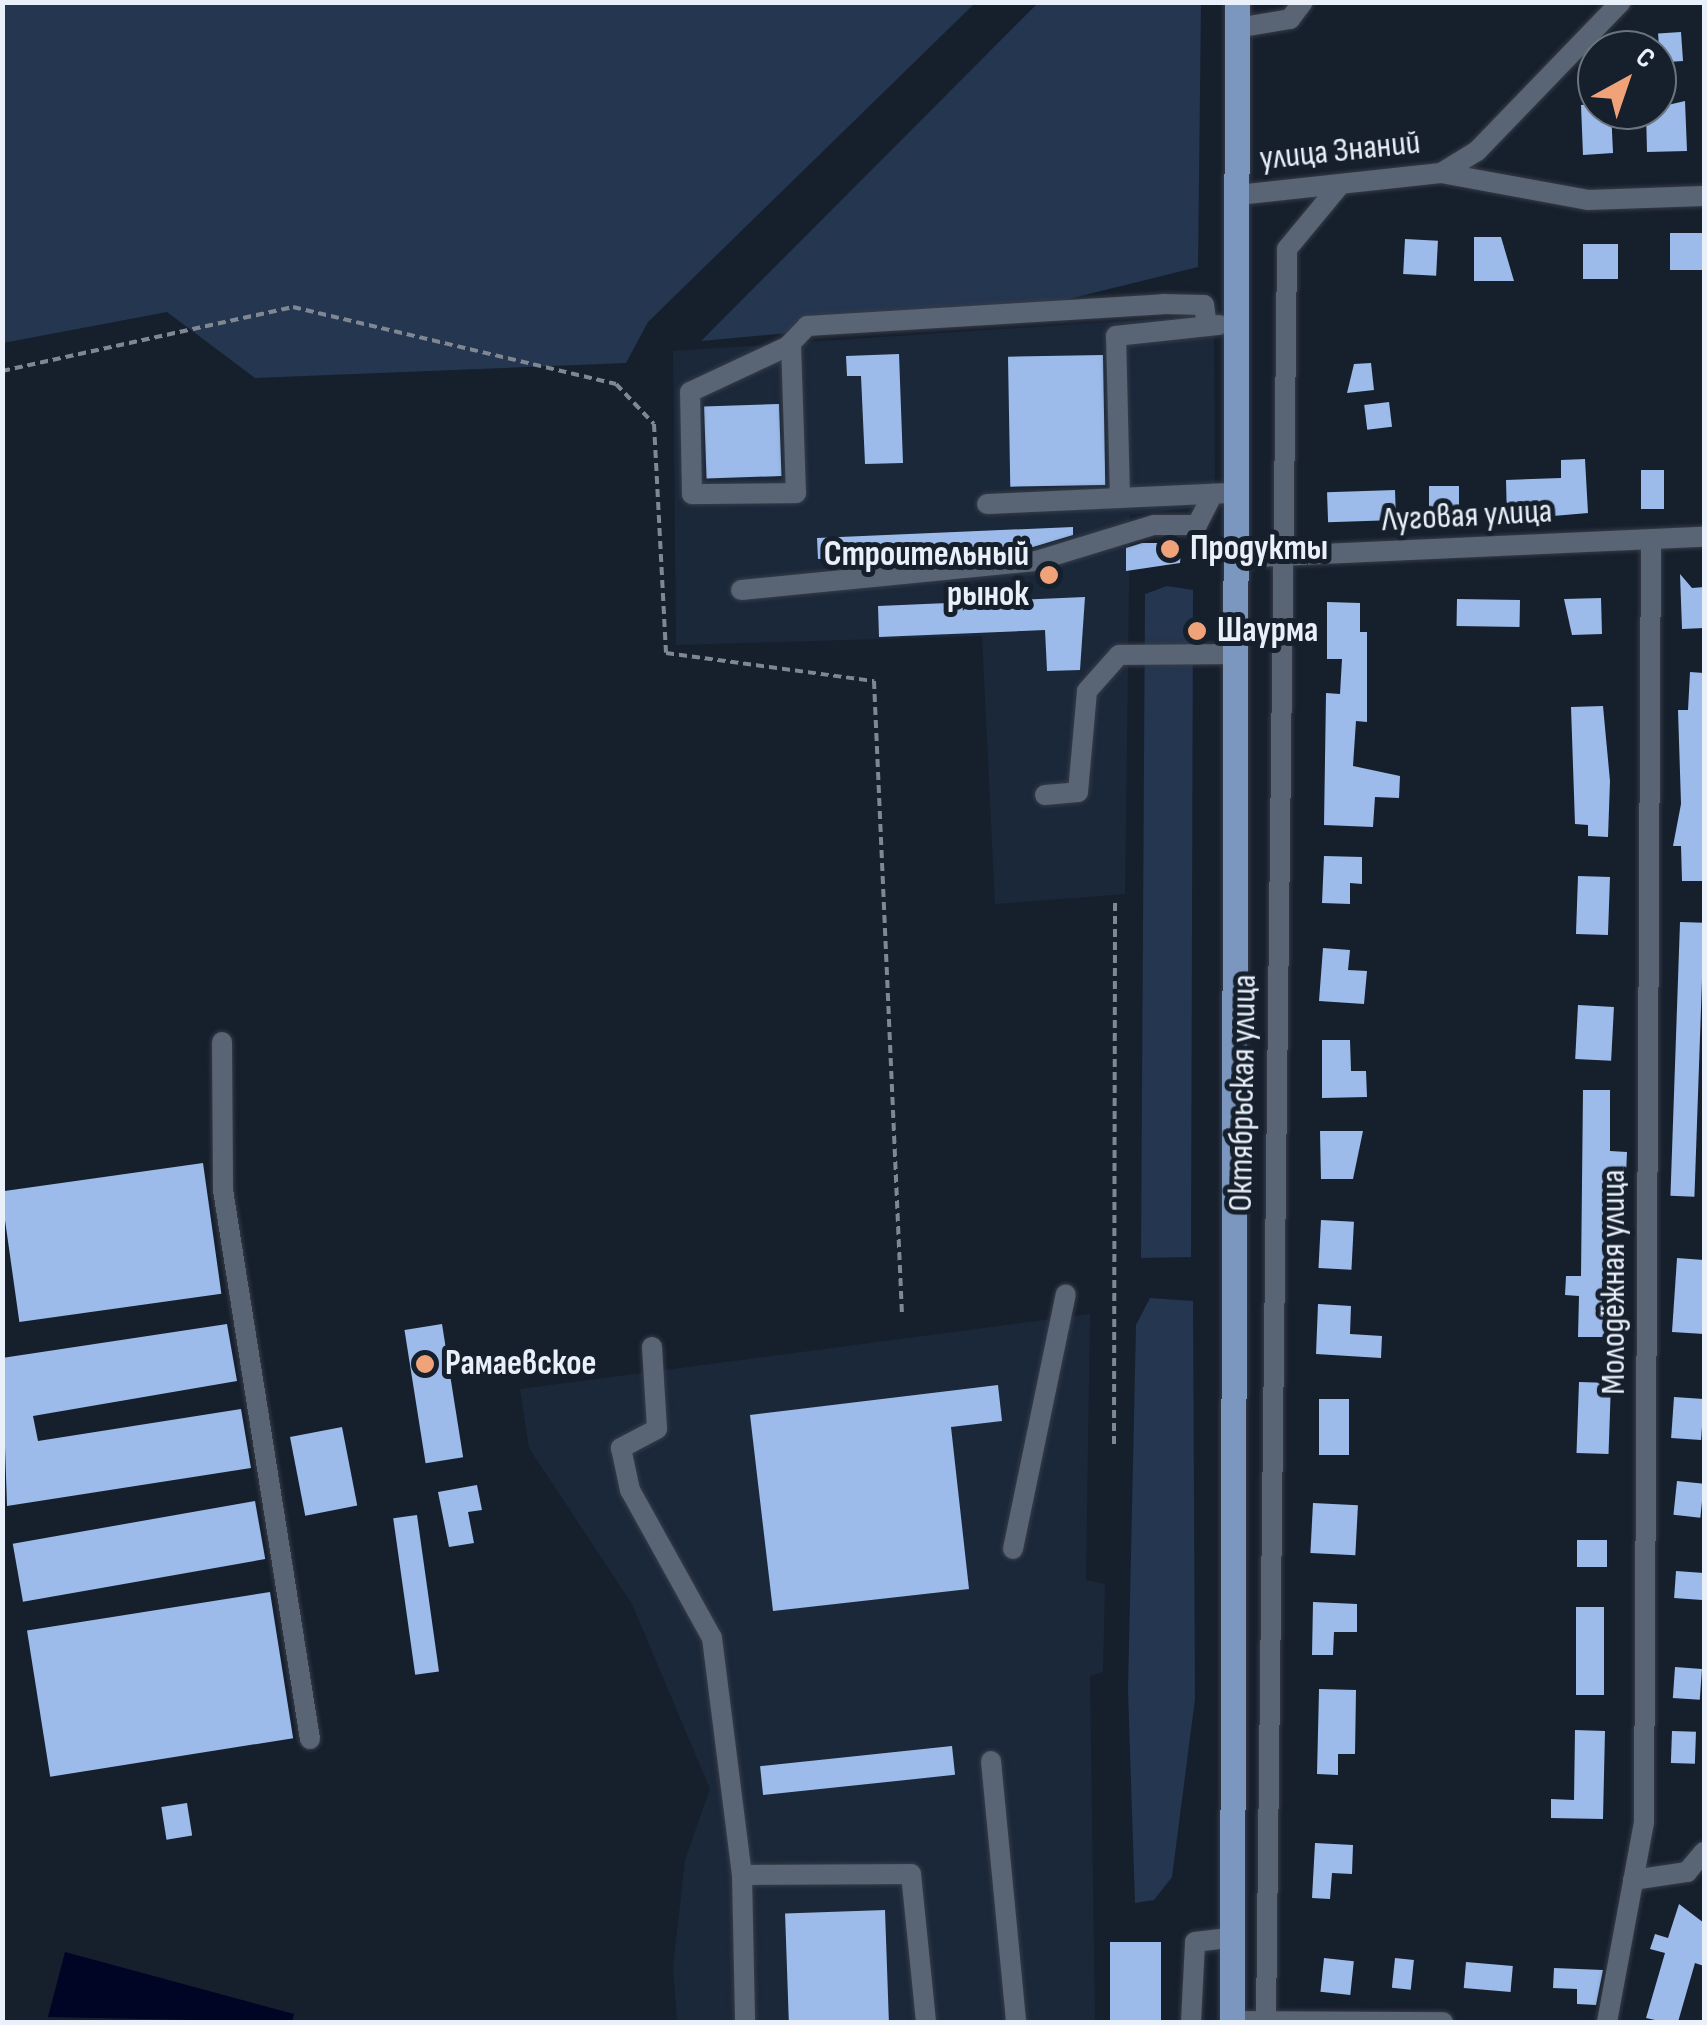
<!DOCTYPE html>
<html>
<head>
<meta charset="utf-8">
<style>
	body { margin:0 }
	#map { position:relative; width:1707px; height:2025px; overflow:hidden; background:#161f2c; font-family:"Sofia Sans Condensed",sans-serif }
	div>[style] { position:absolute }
	.built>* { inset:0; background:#1b283a }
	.green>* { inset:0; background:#253650 }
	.water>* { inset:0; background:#000425 }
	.building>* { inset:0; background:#9cbbea; transform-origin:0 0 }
	.path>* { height:4px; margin-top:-2px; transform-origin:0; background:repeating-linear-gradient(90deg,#7f8792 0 8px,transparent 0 13px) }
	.roads { filter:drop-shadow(0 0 2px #363c47) drop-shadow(0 0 2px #363c47) }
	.minor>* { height:20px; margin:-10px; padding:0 10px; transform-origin:10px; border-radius:10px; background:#596474 }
	.major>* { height:25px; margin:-12.5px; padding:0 12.5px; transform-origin:12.5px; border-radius:12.5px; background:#7b97c0 }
	.dots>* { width:28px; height:28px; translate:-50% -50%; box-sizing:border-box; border:5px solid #161f2c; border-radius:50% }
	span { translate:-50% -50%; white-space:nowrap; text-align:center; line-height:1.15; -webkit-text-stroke:10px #161f2c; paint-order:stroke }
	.street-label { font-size:35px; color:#eaf0fa }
	.poi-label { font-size:35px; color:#eaf0fa; font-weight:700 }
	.left { translate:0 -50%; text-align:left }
	.right { translate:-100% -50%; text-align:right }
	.frame { position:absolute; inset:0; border:5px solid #eaf0fa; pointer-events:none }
	.north { position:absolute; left:1577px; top:30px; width:100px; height:100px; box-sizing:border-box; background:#161f2c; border:2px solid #6b737e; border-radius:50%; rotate:40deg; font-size:28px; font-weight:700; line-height:40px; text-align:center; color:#eaf0fa }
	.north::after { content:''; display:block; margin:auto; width:35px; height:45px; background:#f0a279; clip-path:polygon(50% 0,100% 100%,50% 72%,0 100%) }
</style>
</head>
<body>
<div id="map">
	<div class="built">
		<div style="clip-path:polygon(1214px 315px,1215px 506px,1130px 515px,1125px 894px,995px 904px,982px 636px,676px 645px,673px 351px)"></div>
		<div style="clip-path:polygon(1090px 1314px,1086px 1580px,1105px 1584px,1103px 1672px,1090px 1676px,1095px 2022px,677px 2022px,673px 1967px,685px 1860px,710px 1789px,632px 1604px,529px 1448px,520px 1389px)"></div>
	</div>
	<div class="green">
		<div style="clip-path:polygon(3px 2px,975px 2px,975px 3px,648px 322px,626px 363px,255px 378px,167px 312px,3px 343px)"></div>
		<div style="clip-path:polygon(1038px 3px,1201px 3px,1198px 267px,1016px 312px,701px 341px)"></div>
		<div style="clip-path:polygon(1167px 586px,1193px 590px,1191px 1257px,1141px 1258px,1145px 594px)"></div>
		<div style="clip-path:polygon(1150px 1298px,1193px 1301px,1195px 1699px,1172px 1877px,1154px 1900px,1135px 1903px,1128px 1691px,1136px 1325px)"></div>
	</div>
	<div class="water">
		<div style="clip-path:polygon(65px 1952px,294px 2014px,292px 2022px,48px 2017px)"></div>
	</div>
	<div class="building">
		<div style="left:1681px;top:32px;width:29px;height:23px;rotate:86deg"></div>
		<div style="clip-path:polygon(1685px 101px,1687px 151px,1647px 152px,1646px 110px)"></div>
		<div style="clip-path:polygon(1597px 104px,1611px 110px,1613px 153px,1583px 155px,1581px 105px)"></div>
		<div style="left:1704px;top:233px;width:37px;height:34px;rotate:90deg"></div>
		<div style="clip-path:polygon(1474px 237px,1501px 237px,1514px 281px,1474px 281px)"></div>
		<div style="left:1405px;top:239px;width:33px;height:35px;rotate:3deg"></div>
		<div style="left:1618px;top:244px;width:35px;height:35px;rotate:90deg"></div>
		<div style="clip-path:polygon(899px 354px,903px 463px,865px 464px,861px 376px,847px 376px,846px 356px)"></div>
		<div style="left:1103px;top:355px;width:130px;height:95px;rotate:89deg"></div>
		<div style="clip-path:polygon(1371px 363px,1374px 390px,1347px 393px,1354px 364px)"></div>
		<div style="left:1389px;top:402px;width:25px;height:25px;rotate:83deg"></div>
		<div style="left:779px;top:404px;width:72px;height:75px;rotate:88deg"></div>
		<div style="clip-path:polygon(1585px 459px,1588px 513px,1507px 520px,1506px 480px,1561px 478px,1561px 460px)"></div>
		<div style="left:1641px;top:470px;width:23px;height:39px"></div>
		<div style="left:1429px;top:486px;width:30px;height:33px"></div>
		<div style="left:1395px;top:490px;width:30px;height:68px;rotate:88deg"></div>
		<div style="clip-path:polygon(1073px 527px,1073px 535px,1033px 547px,818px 559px,817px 538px)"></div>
		<div style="clip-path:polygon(1142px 543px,1169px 543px,1181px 550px,1180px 563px,1126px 571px,1126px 548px)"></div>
		<div style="clip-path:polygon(1680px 574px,1692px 588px,1704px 587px,1704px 628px,1682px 629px)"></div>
		<div style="clip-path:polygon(1085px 597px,1080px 670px,1047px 671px,1045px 630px,879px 637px,878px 606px)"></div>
		<div style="clip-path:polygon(1601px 598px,1602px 634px,1572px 635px,1564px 599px)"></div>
		<div style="left:1457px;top:599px;width:63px;height:27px;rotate:1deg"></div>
		<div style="clip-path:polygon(1327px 602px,1360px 603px,1360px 632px,1367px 632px,1367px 722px,1356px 721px,1353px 766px,1400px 776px,1399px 798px,1375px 797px,1373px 827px,1324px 825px,1326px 693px,1340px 694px,1342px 659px,1327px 659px)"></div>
		<div style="clip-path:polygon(1690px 672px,1704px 673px,1704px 881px,1682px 881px,1681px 846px,1673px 846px,1681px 804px,1678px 710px,1688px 710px)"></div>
		<div style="clip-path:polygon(1603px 706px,1610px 781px,1608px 837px,1588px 836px,1588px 825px,1575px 824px,1571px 707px)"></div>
		<div style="clip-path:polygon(1324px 856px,1362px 857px,1362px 884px,1350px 883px,1350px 904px,1322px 903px)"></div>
		<div style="left:1578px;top:876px;width:32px;height:58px;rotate:2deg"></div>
		<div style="left:1680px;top:922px;width:24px;height:274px;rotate:2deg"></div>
		<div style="clip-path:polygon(1323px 948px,1350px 950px,1348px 970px,1367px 971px,1364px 1004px,1319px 1001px)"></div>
		<div style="left:1578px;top:1005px;width:36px;height:54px;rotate:3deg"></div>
		<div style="clip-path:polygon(1322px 1040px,1350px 1040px,1351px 1071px,1366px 1071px,1367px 1097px,1322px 1098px)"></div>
		<div style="clip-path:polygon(1583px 1090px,1610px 1090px,1610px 1151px,1627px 1152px,1625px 1199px,1609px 1198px,1608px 1337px,1578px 1337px,1579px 1296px,1565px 1295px,1566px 1276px,1581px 1276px)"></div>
		<div style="clip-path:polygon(1320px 1131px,1363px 1131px,1353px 1179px,1321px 1179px)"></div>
		<div style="left:203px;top:1163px;width:132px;height:204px;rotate:82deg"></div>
		<div style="left:1321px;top:1220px;width:33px;height:48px;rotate:3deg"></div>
		<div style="clip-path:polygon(1677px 1258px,1704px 1260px,1704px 1334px,1672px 1332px)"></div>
		<div style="clip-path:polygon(1318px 1304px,1351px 1306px,1350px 1334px,1382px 1336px,1381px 1358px,1316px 1354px)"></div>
		<div style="clip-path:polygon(227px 1324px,237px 1381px,33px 1416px,38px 1441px,241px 1409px,251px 1468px,7px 1506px,2px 1358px)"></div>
		<div style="left:442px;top:1324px;width:135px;height:38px;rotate:81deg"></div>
		<div style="left:1579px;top:1382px;width:32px;height:71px;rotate:2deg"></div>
		<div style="clip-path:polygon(998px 1385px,1002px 1421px,951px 1427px,969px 1589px,773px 1611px,750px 1415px)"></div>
		<div style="left:1674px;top:1397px;width:30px;height:41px;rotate:4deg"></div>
		<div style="left:1319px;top:1399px;width:30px;height:56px"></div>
		<div style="left:342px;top:1427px;width:80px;height:53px;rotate:79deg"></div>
		<div style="left:1677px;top:1481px;width:27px;height:34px;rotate:6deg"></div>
		<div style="clip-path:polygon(477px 1485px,482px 1510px,468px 1512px,474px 1543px,449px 1547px,438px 1492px)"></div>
		<div style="left:255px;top:1501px;width:59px;height:246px;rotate:80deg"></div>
		<div style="left:1313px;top:1503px;width:45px;height:50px;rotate:3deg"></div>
		<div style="left:417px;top:1515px;width:158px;height:24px;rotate:82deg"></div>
		<div style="left:1577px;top:1540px;width:30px;height:27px"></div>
		<div style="left:1676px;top:1571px;width:28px;height:27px;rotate:4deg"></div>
		<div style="left:270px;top:1592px;width:148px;height:246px;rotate:81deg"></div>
		<div style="clip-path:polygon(1313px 1602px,1357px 1604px,1357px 1632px,1334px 1632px,1333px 1655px,1312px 1655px)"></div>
		<div style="left:1576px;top:1607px;width:28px;height:88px"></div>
		<div style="left:1675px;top:1667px;width:27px;height:31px;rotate:4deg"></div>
		<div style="clip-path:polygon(1319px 1689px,1356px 1690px,1355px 1754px,1338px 1754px,1338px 1775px,1317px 1774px)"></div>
		<div style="clip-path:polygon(1575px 1730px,1605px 1731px,1603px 1819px,1551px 1818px,1551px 1799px,1574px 1800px)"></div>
		<div style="left:1672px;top:1731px;width:24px;height:32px;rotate:2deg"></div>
		<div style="left:952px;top:1746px;width:29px;height:193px;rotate:84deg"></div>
		<div style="left:187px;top:1803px;width:33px;height:26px;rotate:81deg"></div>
		<div style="clip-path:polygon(1315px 1843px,1353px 1845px,1352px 1874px,1332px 1873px,1330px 1899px,1312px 1898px)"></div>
		<div style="clip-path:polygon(1679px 1904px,1704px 1923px,1704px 1966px,1695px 1963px,1678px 2022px,1664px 2022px,1646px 2018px,1665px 1953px,1650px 1949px,1655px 1934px,1668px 1938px)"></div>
		<div style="left:885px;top:1910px;width:112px;height:100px;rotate:88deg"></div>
		<div style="left:1110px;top:1942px;width:51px;height:80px"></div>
		<div style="left:1324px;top:1958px;width:30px;height:34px;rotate:6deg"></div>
		<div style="left:1395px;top:1958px;width:19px;height:30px;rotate:6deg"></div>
		<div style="left:1466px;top:1962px;width:47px;height:26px;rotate:5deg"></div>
		<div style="clip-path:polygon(1554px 1968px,1603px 1970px,1596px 2005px,1577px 2004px,1577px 1989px,1553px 1988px)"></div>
	</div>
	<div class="path">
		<div style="left:2px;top:371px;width:298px;rotate:-12.4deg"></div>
		<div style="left:293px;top:307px;width:332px;rotate:13.4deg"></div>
		<div style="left:616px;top:384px;width:55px;rotate:46.5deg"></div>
		<div style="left:654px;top:424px;width:229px;rotate:87deg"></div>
		<div style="left:666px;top:653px;width:210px;rotate:7.7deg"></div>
		<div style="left:874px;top:681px;width:635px;rotate:87.47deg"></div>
		<div style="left:1114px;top:1444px;width:541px;rotate:-89.89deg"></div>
	</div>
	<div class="roads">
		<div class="minor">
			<div style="left:1237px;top:28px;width:54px;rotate:-9.6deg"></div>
			<div style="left:1290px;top:19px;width:21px;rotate:-53deg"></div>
			<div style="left:1441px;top:173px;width:149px;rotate:10.4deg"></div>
			<div style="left:1588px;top:200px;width:116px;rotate:-2deg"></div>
			<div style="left:1238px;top:195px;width:204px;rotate:-6.2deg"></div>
			<div style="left:1441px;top:173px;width:42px;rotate:-31.4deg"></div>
			<div style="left:1477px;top:151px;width:207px;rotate:-46deg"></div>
			<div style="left:791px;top:344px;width:149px;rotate:88.1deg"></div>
			<div style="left:796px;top:493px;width:104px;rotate:179.4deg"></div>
			<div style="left:692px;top:494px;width:102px;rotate:-91.1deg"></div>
			<div style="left:690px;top:392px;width:108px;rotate:-25.1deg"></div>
			<div style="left:788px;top:346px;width:28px;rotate:-46deg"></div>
			<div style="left:807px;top:326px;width:357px;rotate:-3.5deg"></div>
			<div style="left:1163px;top:304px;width:41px;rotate:1.4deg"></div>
			<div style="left:1204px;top:305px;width:21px;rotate:82deg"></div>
			<div style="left:1120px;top:498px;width:162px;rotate:-91.4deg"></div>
			<div style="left:1116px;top:336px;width:104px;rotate:-6.1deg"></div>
			<div style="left:987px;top:504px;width:238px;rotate:-2.6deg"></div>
			<div style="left:1233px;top:558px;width:471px;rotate:-2.6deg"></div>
			<div style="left:741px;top:590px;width:296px;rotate:-5.6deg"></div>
			<div style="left:1036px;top:561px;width:123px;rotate:-17deg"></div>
			<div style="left:1154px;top:525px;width:43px"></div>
			<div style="left:1197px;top:525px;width:35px;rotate:-63deg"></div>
			<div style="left:1045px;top:795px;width:33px;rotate:-5deg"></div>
			<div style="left:1078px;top:792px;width:101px;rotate:-84.9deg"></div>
			<div style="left:1087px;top:691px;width:48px;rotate:-48.4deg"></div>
			<div style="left:1119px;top:655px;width:115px;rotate:-0.5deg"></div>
			<div style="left:222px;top:1042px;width:148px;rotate:89.6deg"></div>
			<div style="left:223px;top:1190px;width:556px;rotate:81deg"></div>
			<div style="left:652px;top:1347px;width:82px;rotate:86.5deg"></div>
			<div style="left:657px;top:1429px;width:41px;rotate:152.2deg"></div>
			<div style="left:621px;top:1448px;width:43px;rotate:77.9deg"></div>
			<div style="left:630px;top:1490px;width:169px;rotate:61deg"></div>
			<div style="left:712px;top:1638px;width:239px;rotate:82.8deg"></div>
			<div style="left:742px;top:1875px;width:147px;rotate:88.8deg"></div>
			<div style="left:1013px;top:1549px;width:260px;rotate:-78.3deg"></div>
			<div style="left:991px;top:1761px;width:262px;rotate:84.5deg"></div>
			<div style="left:742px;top:1875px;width:169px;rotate:-0.3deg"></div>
			<div style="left:911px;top:1874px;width:149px;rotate:84.2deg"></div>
			<div style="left:1633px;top:1880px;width:55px;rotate:-8.4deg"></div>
			<div style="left:1687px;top:1872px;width:26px;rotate:-50deg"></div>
			<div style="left:1232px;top:2021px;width:211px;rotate:0.3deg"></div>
			<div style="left:1266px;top:2021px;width:1772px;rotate:-89.32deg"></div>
			<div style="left:1287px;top:249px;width:83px;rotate:-50.4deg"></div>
			<div style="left:1191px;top:2022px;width:80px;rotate:-87.1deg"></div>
			<div style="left:1195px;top:1942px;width:38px;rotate:-7deg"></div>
			<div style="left:1607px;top:2022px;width:203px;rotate:-79.5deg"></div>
			<div style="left:1644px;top:1822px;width:1283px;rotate:-89.69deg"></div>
		</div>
		<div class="major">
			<div style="left:1232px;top:2022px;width:2020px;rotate:-89.86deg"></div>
		</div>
	</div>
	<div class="dots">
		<div style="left:1170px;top:549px;background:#f0a279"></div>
		<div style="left:1049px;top:575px;background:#f0a279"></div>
		<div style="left:1197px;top:631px;background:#f0a279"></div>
		<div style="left:425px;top:1364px;background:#f0a279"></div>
	</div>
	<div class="street-label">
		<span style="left:1340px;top:151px;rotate:-6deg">улица Знаний</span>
		<span style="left:1467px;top:516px;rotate:-3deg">Луговая улица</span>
		<span style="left:1243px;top:1093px;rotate:-89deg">Октябрьская улица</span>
		<span style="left:1614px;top:1282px;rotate:-90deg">Молодёжная улица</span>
	</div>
	<div class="poi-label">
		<span class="left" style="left:1190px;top:549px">Продукты</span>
		<span class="right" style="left:1029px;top:575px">Строительный<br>рынок</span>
		<span class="left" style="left:1217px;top:631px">Шаурма</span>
		<span class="left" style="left:445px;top:1364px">Рамаевское</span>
	</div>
	<div class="frame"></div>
	<div class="north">С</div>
</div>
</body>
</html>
